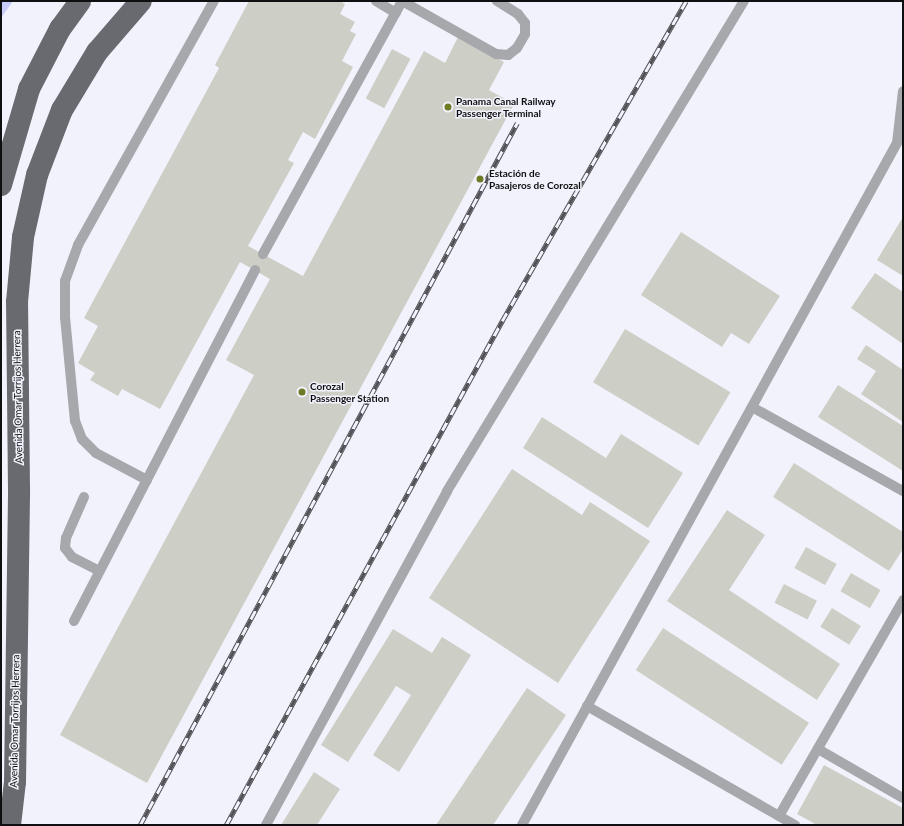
<!DOCTYPE html>
<html>
<head>
<meta charset="utf-8">
<style>
	body { margin:0 }
	#map { position:relative; width:904px; height:826px; overflow:hidden; background:#f1f2fb; font-family:Lato,sans-serif }
	div>[style] { position:absolute }
	.green>* { inset:0; background:#c7cdf8 }
	.building>* { inset:0; background:#cdcfc6; transform-origin:0 0 }
	.service>* { height:10px; margin:-5px; padding:0 5px; transform-origin:5px; border-radius:5px; background:#a7a8ac }
	.primary>* { height:22px; margin:-11px; padding:0 11px; transform-origin:11px; border-radius:11px; background:#696a70 }
	.rail>* { height:4.5px; margin-top:-2.25px; transform-origin:0; background:repeating-linear-gradient(90deg,#f1f2fb 0 9px,#515156 0 18px); box-sizing:border-box; border-block:1px solid #515156 }
	.dots>* { width:11px; height:11px; translate:-50% -50%; box-sizing:border-box; border:2px solid #f1f2fb; border-radius:50% }
	span { translate:-50% -50%; white-space:nowrap; text-align:center; line-height:1.15; -webkit-text-stroke:3px #f1f2fb; paint-order:stroke }
	.poi-label { font-size:10px; color:#0f0f12; font-weight:700 }
	.left { translate:0 -50%; text-align:left }
	.street-label { font-size:10px; color:#0f0f12 }
	.frame { position:absolute; inset:0; border:2px solid #0f0f12; pointer-events:none }
</style>
</head>
<body>
<div id="map">
	<div class="green">
		<div style="clip-path:polygon(1px 1px,13px 1px,1px 18px)"></div>
	</div>
	<div class="building">
		<div style="clip-path:polygon(249px 1px,340px 1px,345px 4px,340px 14px,355px 22px,350px 31px,356px 34px,342px 61px,353px 67px,315px 139px,303px 132px,288px 160px,294px 163px,248px 246px,303px 276px,424px 51px,445px 63px,458px 37px,504px 62px,489px 90px,514px 104px,147px 783px,60px 735px,254px 375px,226px 360px,270px 279px,240px 262px,160px 409px,122px 389px,118px 396px,90px 380px,95px 373px,78px 363px,98px 326px,84px 318px,219px 68px,215px 65px)"></div>
		<div style="left:392px;top:49px;width:21px;height:56px;rotate:28deg"></div>
		<div style="clip-path:polygon(903px 217px,903px 276px,877px 260px)"></div>
		<div style="clip-path:polygon(681px 232px,780px 296px,749px 344px,731px 333px,722px 347px,641px 295px)"></div>
		<div style="clip-path:polygon(875px 273px,903px 292px,903px 344px,851px 308px)"></div>
		<div style="left:625px;top:329px;width:123px;height:62px;rotate:31deg"></div>
		<div style="clip-path:polygon(866px 345px,903px 370px,903px 422px,861px 394px,876px 371px,857px 359px)"></div>
		<div style="clip-path:polygon(838px 385px,903px 426px,903px 471px,818px 417px)"></div>
		<div style="clip-path:polygon(542px 417px,606px 458px,621px 434px,683px 473px,648px 528px,523px 448px)"></div>
		<div style="clip-path:polygon(794px 463px,903px 532px,903px 549px,889px 571px,773px 497px)"></div>
		<div style="clip-path:polygon(512px 469px,582px 515px,590px 502px,650px 541px,558px 683px,429px 598px)"></div>
		<div style="clip-path:polygon(727px 510px,765px 535px,729px 590px,840px 664px,817px 700px,667px 601px)"></div>
		<div style="left:806px;top:547px;width:35px;height:24px;rotate:29deg"></div>
		<div style="left:851px;top:573px;width:34px;height:21px;rotate:30deg"></div>
		<div style="left:784px;top:584px;width:37px;height:21px;rotate:27deg"></div>
		<div style="left:832px;top:608px;width:34px;height:22px;rotate:32deg"></div>
		<div style="left:663px;top:628px;width:174px;height:50px;rotate:33deg"></div>
		<div style="clip-path:polygon(393px 629px,432px 653px,442px 637px,471px 655px,399px 772px,373px 755px,411px 695px,396px 686px,348px 762px,321px 745px)"></div>
		<div style="clip-path:polygon(527px 688px,566px 715px,493px 825px,436px 825px)"></div>
		<div style="clip-path:polygon(824px 765px,903px 808px,903px 825px,817px 825px,797px 814px)"></div>
		<div style="clip-path:polygon(314px 772px,340px 789px,317px 825px,281px 825px)"></div>
	</div>
	<div class="service">
		<div style="left:376px;top:1px;width:23px;rotate:31deg"></div>
		<div style="left:402px;top:1px;width:108px;rotate:29.4deg"></div>
		<div style="left:496px;top:54px;width:12px;rotate:5deg"></div>
		<div style="left:508px;top:55px;width:11px;rotate:-38deg"></div>
		<div style="left:517px;top:48px;width:16px;rotate:-60deg"></div>
		<div style="left:525px;top:34px;width:11px;rotate:-90deg"></div>
		<div style="left:525px;top:23px;width:11px;rotate:-128deg"></div>
		<div style="left:518px;top:14px;width:25px;rotate:-148deg"></div>
		<div style="left:263px;top:254px;width:289px;rotate:-61.2deg"></div>
		<div style="left:752px;top:407px;width:173px;rotate:29.1deg"></div>
		<div style="left:147px;top:480px;width:58px;rotate:-152.1deg"></div>
		<div style="left:96px;top:453px;width:20px;rotate:-135deg"></div>
		<div style="left:82px;top:439px;width:19px;rotate:-111deg"></div>
		<div style="left:75px;top:421px;width:104px;rotate:-95.5deg"></div>
		<div style="left:65px;top:317px;width:36px;rotate:-90deg"></div>
		<div style="left:65px;top:281px;width:38px;rotate:-70deg"></div>
		<div style="left:78px;top:245px;width:279px;rotate:-60.9deg"></div>
		<div style="left:84px;top:497px;width:45px;rotate:113.7deg"></div>
		<div style="left:66px;top:538px;width:10px;rotate:96deg"></div>
		<div style="left:65px;top:548px;width:11px;rotate:52deg"></div>
		<div style="left:72px;top:557px;width:30px;rotate:27deg"></div>
		<div style="left:74px;top:621px;width:395px;rotate:-62.7deg"></div>
		<div style="left:587px;top:706px;width:240px;rotate:29.8deg"></div>
		<div style="left:818px;top:749px;width:98px;rotate:30deg"></div>
		<div style="left:779px;top:816px;width:249px;rotate:-60.1deg"></div>
		<div style="left:266px;top:825px;width:380px;rotate:-61.5deg"></div>
		<div style="left:447px;top:491px;width:573px;rotate:-58.78deg"></div>
		<div style="left:522px;top:825px;width:778px;rotate:-61.2deg"></div>
		<div style="left:897px;top:143px;width:52px;rotate:-83.4deg"></div>
	</div>
	<div class="primary">
		<div style="left:1px;top:185px;width:100px;rotate:-73.7deg"></div>
		<div style="left:29px;top:89px;width:68px;rotate:-62.7deg"></div>
		<div style="left:60px;top:29px;width:34px;rotate:-54deg"></div>
		<div style="left:10px;top:825px;width:43px;rotate:-83.4deg"></div>
		<div style="left:15px;top:782px;width:293px;rotate:-89.2deg"></div>
		<div style="left:19px;top:489px;width:187px;rotate:-90.6deg"></div>
		<div style="left:17px;top:302px;width:65px;rotate:-84.7deg"></div>
		<div style="left:23px;top:237px;width:64px;rotate:-77.3deg"></div>
		<div style="left:37px;top:175px;width:70px;rotate:-69deg"></div>
		<div style="left:62px;top:110px;width:68px;rotate:-58.9deg"></div>
		<div style="left:97px;top:52px;width:67px;rotate:-49.2deg"></div>
	</div>
	<div class="rail">
		<div style="left:140px;top:825px;width:797px;rotate:-61.76deg"></div>
		<div style="left:226px;top:825px;width:575px;rotate:-61.29deg"></div>
		<div style="left:502px;top:321px;width:369px;rotate:-60.1deg"></div>
	</div>
	<div class="dots">
		<div style="left:448px;top:107px;background:#6f7a25"></div>
		<div style="left:480px;top:179px;background:#6f7a25"></div>
		<div style="left:302px;top:392px;background:#6f7a25"></div>
	</div>
	<div class="poi-label">
		<span class="left" style="left:456px;top:107px">Panama Canal Railway<br>Passenger Terminal</span>
		<span class="left" style="left:489px;top:179px">Estación de<br>Pasajeros de Corozal</span>
		<span class="left" style="left:310px;top:392px">Corozal<br>Passenger Station</span>
	</div>
	<div class="street-label">
		<span style="left:18px;top:397px;rotate:-91deg">Avenida Omar Torrijos Herrera</span>
		<span style="left:15px;top:721px;rotate:-89deg">Avenida Omar Torrijos Herrera</span>
	</div>
	<div class="frame"></div>
</div>
</body>
</html>
